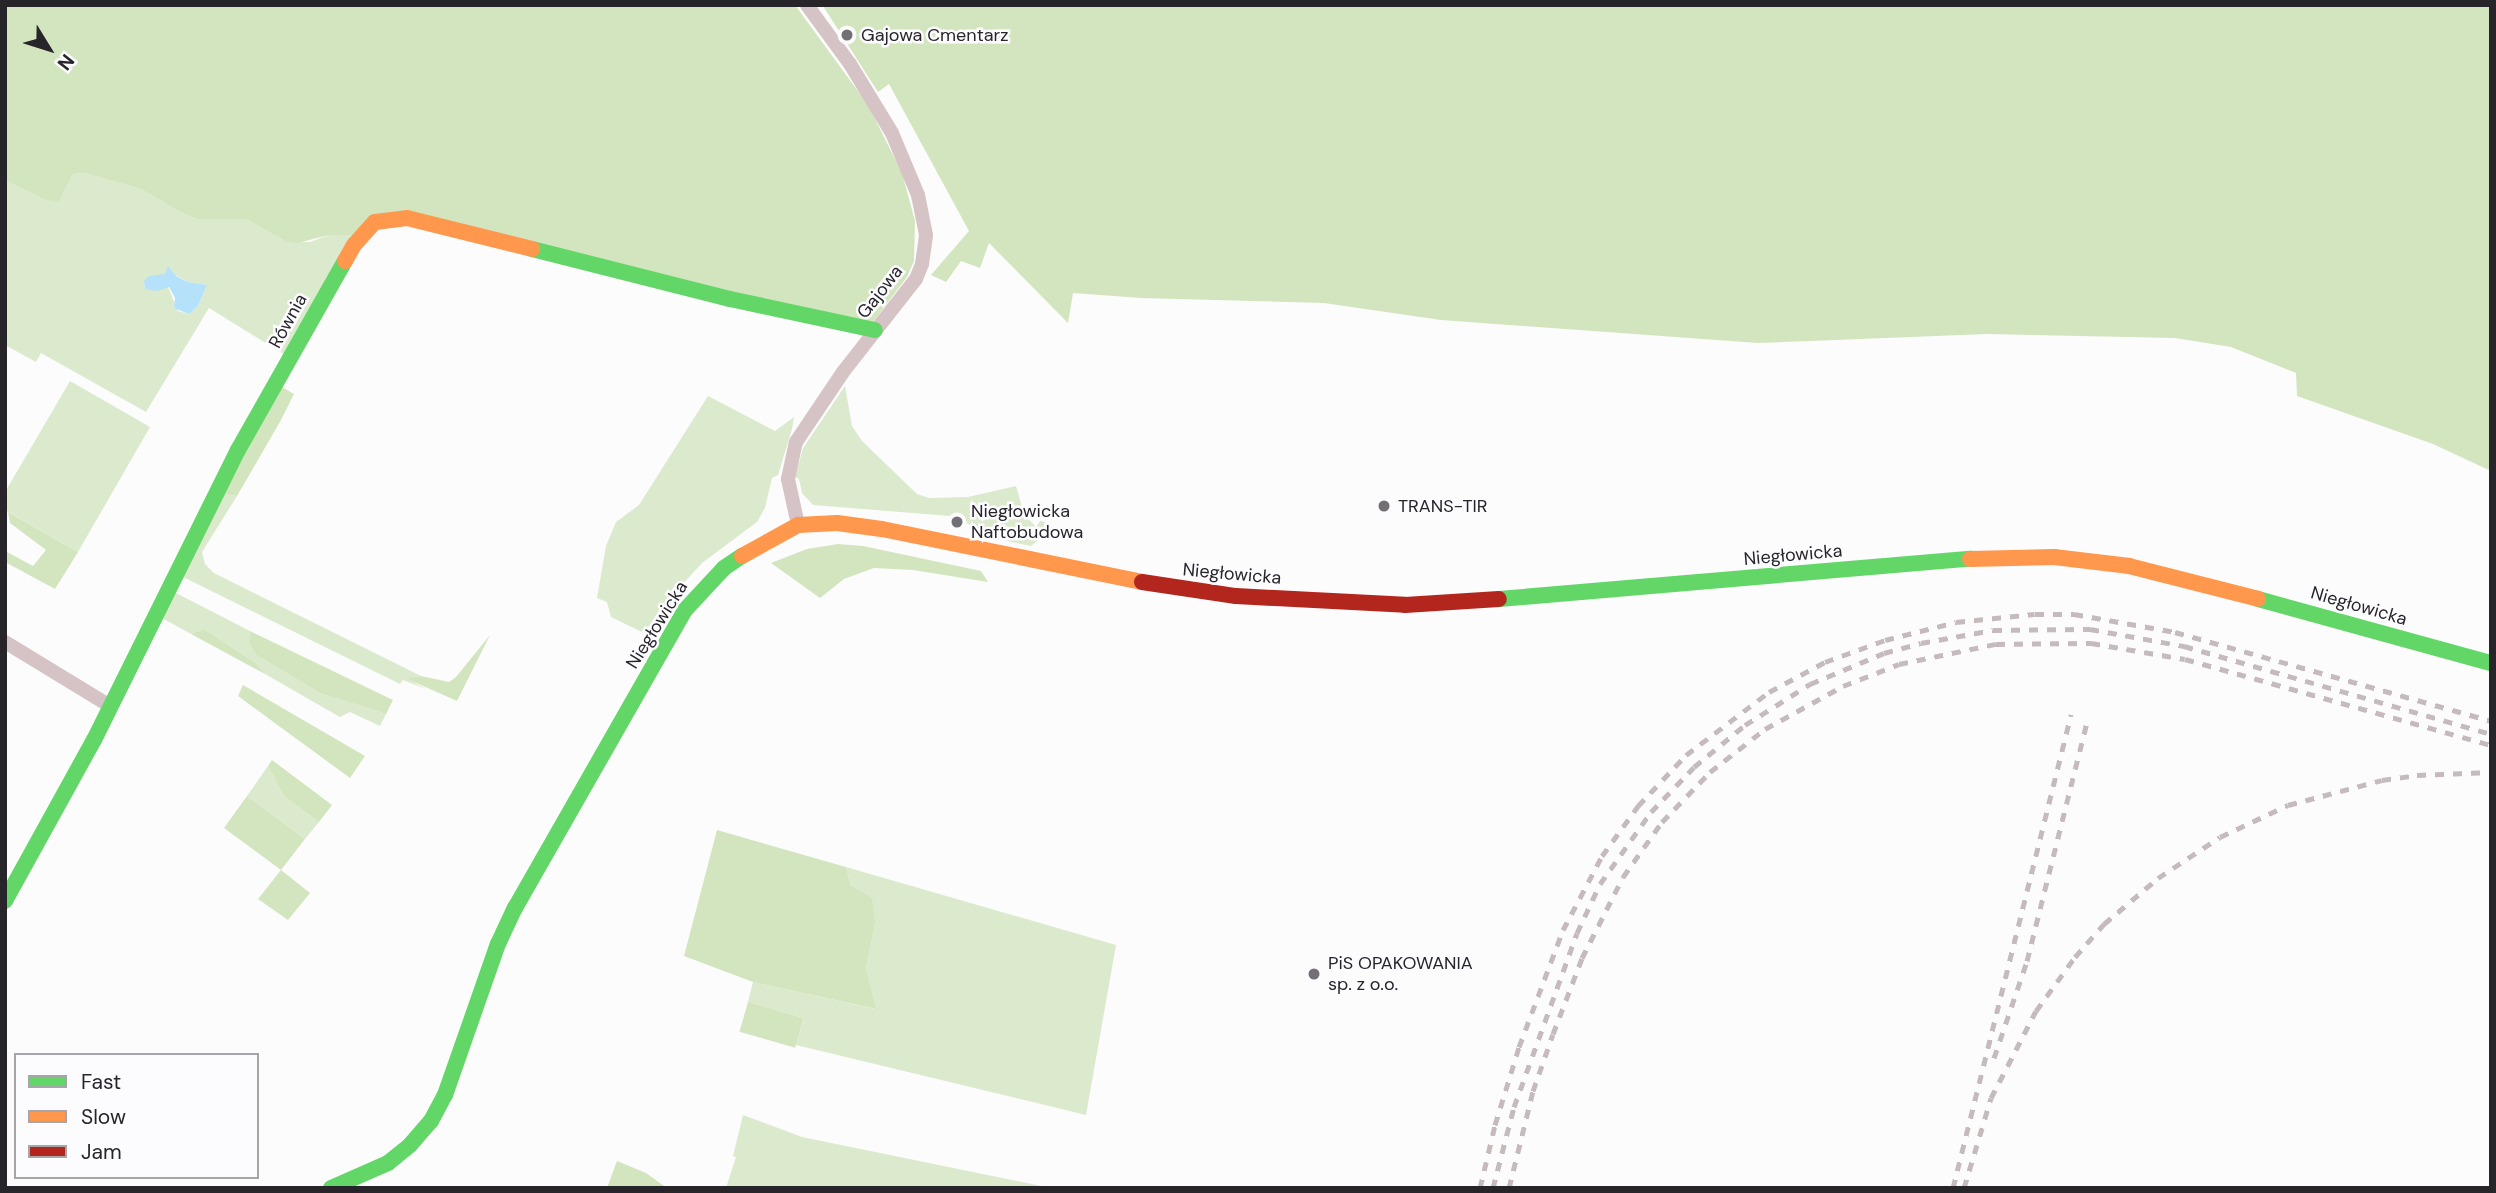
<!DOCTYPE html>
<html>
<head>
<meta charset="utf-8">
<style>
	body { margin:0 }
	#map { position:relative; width:2496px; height:1193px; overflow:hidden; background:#fcfcfd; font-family:"DM Sans",sans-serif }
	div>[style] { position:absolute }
	.green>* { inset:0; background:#dbe9cd }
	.forest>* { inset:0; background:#d2e5be; transform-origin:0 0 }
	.water>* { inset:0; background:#b5e1fb }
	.street>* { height:14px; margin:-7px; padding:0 7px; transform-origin:7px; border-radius:7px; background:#d6c3c5 }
	.fast>* { height:16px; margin:-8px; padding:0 8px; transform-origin:8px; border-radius:8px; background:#63d668 }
	.slow>* { height:16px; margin:-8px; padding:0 8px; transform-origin:8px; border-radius:8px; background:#ff974d }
	.jam>* { height:16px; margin:-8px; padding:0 8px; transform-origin:8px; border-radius:8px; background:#b3261e }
	.rail>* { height:5px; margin-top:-2.5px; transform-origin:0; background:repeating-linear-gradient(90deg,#c5bbbd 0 9px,transparent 0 18px) }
	.dots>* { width:19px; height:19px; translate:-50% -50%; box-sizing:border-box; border:4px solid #fcfbfe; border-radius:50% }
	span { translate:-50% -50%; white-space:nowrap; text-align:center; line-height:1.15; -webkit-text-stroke:5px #fcfbfe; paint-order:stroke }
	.poi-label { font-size:18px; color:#27252a }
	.left { translate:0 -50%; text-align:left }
	.street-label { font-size:18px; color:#27252a }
	.frame { position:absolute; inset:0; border:7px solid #27252a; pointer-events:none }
	.legend { position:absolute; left:14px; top:1053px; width:245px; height:126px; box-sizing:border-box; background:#fcfbfe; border:2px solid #a7a5a9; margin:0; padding:9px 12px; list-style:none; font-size:21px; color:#27252a }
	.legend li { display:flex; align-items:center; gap:14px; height:35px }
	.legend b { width:35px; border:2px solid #a7a5a9 }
	.north { position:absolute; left:14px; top:14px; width:70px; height:70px; -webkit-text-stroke:5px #fcfbfe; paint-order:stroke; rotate:128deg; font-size:19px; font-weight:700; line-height:28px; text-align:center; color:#27252a }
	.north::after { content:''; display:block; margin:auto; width:24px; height:32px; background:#27252a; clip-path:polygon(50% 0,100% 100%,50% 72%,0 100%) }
</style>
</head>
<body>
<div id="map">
	<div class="green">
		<div style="clip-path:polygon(evenodd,85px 173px,141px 189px,182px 213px,197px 219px,246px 219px,285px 241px,310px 242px,329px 235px,354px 235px,285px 355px,209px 308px,146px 412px,41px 353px,36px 362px,5px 345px,5px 180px,59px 202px,73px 174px,85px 173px,166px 270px,188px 282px,207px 285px,198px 306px,189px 314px,178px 311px,168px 287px,145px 288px,144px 283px,148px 279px,166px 274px,166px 270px)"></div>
		<div style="clip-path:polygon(70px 381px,150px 427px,78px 552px,5px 510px,5px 492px)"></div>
		<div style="clip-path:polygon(845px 386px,852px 426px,862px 441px,917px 494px,929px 498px,968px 497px,1016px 486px,1024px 514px,1036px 527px,1040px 521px,1045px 522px,1041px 538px,1031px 546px,1007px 541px,950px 516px,813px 505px,802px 493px,799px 479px,795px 477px,803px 448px)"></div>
		<div style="clip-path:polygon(708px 396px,775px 431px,794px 417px,792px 429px,778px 475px,772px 478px,765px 508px,757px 522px,702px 563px,681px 586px,648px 635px,611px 617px,607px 602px,597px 598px,606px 546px,616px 522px,639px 505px)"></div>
		<div style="clip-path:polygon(224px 494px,237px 496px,202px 552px,205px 564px,214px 573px,421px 676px,406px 678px,426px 689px,403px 680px,400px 684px,181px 576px)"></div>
		<div style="clip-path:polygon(174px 592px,250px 631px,250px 645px,256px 655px,320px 693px,386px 714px,380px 726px,350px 712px,340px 717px,265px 674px,256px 663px,204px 629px,191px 634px,162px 618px)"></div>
		<div style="clip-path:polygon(268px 766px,284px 796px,319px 822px,305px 839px,247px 796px)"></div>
		<div style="clip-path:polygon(846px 867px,1116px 945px,1086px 1115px,796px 1045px,804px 1018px,748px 1002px,753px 982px,875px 1009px,866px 969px,875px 924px,851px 886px)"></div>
		<div style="clip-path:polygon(743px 1115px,802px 1137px,1051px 1188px,726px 1188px,736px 1157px,733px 1156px)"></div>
	</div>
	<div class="forest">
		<div style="clip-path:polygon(5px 5px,795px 5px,868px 105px,902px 173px,915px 221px,914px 261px,907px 277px,873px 322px,763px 301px,420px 216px,354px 235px,329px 235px,297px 243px,285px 241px,246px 219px,197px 219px,182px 213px,141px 189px,85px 173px,73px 174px,59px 202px,47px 200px,5px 180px)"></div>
		<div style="clip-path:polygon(2491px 5px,2491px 471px,2433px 444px,2297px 396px,2296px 373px,2231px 347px,2175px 338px,1987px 334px,1758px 343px,1441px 320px,1324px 303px,1141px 298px,1073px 293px,1068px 323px,989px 243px,980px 268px,961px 261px,946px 282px,931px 275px,969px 231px,889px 84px,878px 92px,823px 6px)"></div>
		<div style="clip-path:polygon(280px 386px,294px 394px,281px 420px,237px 496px,224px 494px)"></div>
		<div style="clip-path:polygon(8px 512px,78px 552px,55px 589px,5px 562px,5px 551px,33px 566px,46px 550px,10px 523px)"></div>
		<div style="clip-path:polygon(838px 544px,863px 546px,981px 571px,988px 582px,913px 570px,874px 568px,844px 579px,820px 598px,771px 563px,807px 549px)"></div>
		<div style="clip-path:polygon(204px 629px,256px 663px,265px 674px,191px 634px)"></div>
		<div style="clip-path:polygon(250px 631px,393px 700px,386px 714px,320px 693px,256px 655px,250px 645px)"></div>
		<div style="clip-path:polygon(490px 635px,457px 701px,405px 678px,421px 676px,449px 682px,456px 677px)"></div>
		<div style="clip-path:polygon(243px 685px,365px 756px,350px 778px,238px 696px)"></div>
		<div style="clip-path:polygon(272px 760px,332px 805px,319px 822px,284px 796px,268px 766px)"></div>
		<div style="clip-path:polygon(247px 796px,305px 839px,281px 870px,310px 893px,288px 920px,258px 899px,281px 870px,224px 828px)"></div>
		<div style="clip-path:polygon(717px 830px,846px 867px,851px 886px,872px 898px,875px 924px,866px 969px,876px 1009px,753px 982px,684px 956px)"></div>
		<div style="left:748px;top:1002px;width:58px;height:31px;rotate:16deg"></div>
		<div style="clip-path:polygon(617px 1161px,646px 1173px,667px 1188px,607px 1188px)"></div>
	</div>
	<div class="water">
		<div style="clip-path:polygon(168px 266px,176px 276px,188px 282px,207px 285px,198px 306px,189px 314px,174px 308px,175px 298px,169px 287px,157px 291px,145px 289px,144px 281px,149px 276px,165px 274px)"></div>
	</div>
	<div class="street">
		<div style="left:798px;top:525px;width:47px;rotate:-102.3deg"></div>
		<div style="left:788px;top:479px;width:38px;rotate:-78deg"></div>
		<div style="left:796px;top:442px;width:84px;rotate:-56.1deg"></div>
		<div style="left:843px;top:372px;width:118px;rotate:-51.9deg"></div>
		<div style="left:916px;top:279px;width:16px;rotate:-68deg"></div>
		<div style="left:922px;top:264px;width:29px;rotate:-82deg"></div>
		<div style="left:926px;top:235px;width:41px;rotate:-101.3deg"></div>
		<div style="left:918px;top:195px;width:67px;rotate:-112.8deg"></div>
		<div style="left:892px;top:133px;width:81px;rotate:-121.3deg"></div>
		<div style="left:850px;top:64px;width:73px;rotate:-126.1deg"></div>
		<div style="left:5px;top:642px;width:123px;rotate:31.4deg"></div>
	</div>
	<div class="fast">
		<div style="left:532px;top:249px;width:204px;rotate:14.2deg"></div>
		<div style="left:730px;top:299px;width:148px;rotate:12.1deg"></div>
		<div style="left:1499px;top:599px;width:473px;rotate:-4.9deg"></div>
		<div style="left:2258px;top:599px;width:242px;rotate:15.4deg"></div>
		<div style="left:5px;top:901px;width:184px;rotate:-61.1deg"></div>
		<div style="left:94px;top:740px;width:324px;rotate:-63.6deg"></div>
		<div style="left:238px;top:450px;width:217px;rotate:-60.5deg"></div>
		<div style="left:331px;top:1188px;width:62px;rotate:-23.7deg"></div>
		<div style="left:388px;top:1163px;width:28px;rotate:-39deg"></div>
		<div style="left:410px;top:1145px;width:32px;rotate:-49deg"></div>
		<div style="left:431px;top:1121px;width:30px;rotate:-62deg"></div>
		<div style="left:445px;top:1095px;width:160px;rotate:-70.7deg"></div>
		<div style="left:498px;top:944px;width:40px;rotate:-65deg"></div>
		<div style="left:515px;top:908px;width:343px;rotate:-60.3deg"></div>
		<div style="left:685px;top:610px;width:57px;rotate:-47.1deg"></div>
		<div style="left:724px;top:568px;width:22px;rotate:-34deg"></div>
	</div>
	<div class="slow">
		<div style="left:345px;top:261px;width:18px;rotate:-61deg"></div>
		<div style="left:354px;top:245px;width:31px;rotate:-48deg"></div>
		<div style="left:375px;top:222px;width:32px;rotate:-7deg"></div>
		<div style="left:407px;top:218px;width:129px;rotate:13.9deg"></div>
		<div style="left:742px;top:556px;width:64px;rotate:-29deg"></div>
		<div style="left:798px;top:525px;width:39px;rotate:-3deg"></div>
		<div style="left:837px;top:523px;width:45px;rotate:7.6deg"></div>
		<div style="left:882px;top:529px;width:265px;rotate:11.5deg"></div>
		<div style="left:1970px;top:559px;width:84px;rotate:-1.4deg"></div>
		<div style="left:2054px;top:557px;width:76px;rotate:6.8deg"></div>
		<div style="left:2129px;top:566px;width:133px;rotate:14.3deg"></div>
	</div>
	<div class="jam">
		<div style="left:1142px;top:582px;width:95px;rotate:8.5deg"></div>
		<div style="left:1236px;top:596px;width:169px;rotate:3deg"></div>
		<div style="left:1405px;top:605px;width:94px;rotate:-3.7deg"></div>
	</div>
	<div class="rail">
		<div style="left:1994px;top:1058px;width:102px;rotate:-71.2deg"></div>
		<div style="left:2027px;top:961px;width:251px;rotate:-75.9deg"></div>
		<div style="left:1480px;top:1188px;width:65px;rotate:-76.6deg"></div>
		<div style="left:1495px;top:1125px;width:82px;rotate:-72.9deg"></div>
		<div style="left:1519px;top:1047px;width:125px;rotate:-69.4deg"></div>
		<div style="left:1563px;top:930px;width:84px;rotate:-62.2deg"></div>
		<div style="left:1602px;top:856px;width:62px;rotate:-54.2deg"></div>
		<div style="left:1638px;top:806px;width:70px;rotate:-46.7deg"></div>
		<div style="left:1686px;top:755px;width:104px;rotate:-37.2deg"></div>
		<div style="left:1769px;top:692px;width:64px;rotate:-28.2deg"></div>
		<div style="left:1825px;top:662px;width:64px;rotate:-20.1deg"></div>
		<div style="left:1885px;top:640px;width:73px;rotate:-14.2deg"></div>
		<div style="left:1956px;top:622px;width:79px;rotate:-5.8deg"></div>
		<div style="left:2035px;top:614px;width:39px"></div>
		<div style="left:2074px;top:614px;width:103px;rotate:10.1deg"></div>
		<div style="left:2175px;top:632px;width:328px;rotate:15.7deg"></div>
		<div style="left:1493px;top:1188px;width:84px;rotate:-75.5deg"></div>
		<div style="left:1514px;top:1107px;width:185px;rotate:-70.1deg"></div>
		<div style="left:1577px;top:933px;width:54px;rotate:-64.9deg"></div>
		<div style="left:1600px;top:884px;width:88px;rotate:-54.7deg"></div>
		<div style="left:1651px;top:812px;width:62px;rotate:-46.3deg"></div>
		<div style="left:1694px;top:767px;width:66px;rotate:-39.5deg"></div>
		<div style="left:1745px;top:725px;width:77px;rotate:-32.2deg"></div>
		<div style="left:1810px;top:684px;width:80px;rotate:-22.7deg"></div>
		<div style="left:1884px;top:653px;width:38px;rotate:-15deg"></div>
		<div style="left:1921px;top:643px;width:73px;rotate:-10.2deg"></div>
		<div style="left:1993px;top:630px;width:97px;rotate:-0.6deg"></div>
		<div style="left:2090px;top:629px;width:96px;rotate:10.3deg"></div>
		<div style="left:2184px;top:646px;width:319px;rotate:16deg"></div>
		<div style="left:1509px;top:1188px;width:100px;rotate:-76.1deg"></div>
		<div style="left:1533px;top:1091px;width:60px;rotate:-70.7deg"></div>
		<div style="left:1553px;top:1034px;width:81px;rotate:-69.1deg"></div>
		<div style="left:1582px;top:958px;width:91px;rotate:-63.2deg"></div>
		<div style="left:1623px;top:877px;width:67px;rotate:-54.7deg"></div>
		<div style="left:1662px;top:822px;width:69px;rotate:-46.2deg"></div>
		<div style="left:1710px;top:772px;width:70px;rotate:-38deg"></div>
		<div style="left:1765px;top:729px;width:89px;rotate:-28.9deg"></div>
		<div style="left:1843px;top:686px;width:60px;rotate:-21.4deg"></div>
		<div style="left:1899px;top:664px;width:99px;rotate:-11.7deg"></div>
		<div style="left:1996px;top:644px;width:95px;rotate:-0.6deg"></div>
		<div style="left:2091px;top:643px;width:95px;rotate:9.7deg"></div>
		<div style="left:2185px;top:659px;width:318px;rotate:15.7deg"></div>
		<div style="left:1953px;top:1188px;width:488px;rotate:-76deg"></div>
		<div style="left:1964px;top:1188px;width:94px;rotate:-73.3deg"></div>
		<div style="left:1991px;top:1098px;width:98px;rotate:-62.7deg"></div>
		<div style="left:2036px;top:1011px;width:67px;rotate:-54.2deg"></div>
		<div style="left:2075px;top:957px;width:44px;rotate:-48.7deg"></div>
		<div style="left:2104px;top:924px;width:71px;rotate:-40.4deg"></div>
		<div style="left:2158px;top:878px;width:74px;rotate:-33.5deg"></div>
		<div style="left:2220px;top:837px;width:75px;rotate:-25.2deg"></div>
		<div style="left:2288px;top:805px;width:97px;rotate:-14.9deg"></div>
		<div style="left:2382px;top:780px;width:35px;rotate:-8deg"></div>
		<div style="left:2417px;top:775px;width:74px;rotate:-2.3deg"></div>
	</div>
	<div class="dots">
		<div style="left:847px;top:35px;background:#727074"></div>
		<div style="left:1384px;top:506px;background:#727074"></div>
		<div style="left:957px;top:522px;background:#727074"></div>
		<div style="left:1314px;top:974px;background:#727074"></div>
	</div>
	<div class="poi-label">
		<span class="left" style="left:861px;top:35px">Gajowa Cmentarz</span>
		<span class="left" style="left:1398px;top:506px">TRANS-TIR</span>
		<span class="left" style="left:971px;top:522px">Niegłowicka<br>Naftobudowa</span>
		<span class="left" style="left:1328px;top:974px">PiS OPAKOWANIA<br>sp. z o.o.</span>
	</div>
	<div class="street-label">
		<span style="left:880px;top:292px;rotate:-52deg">Gajowa</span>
		<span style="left:288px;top:321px;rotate:-61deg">Równia</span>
		<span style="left:1793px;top:555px;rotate:-5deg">Niegłowicka</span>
		<span style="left:1232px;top:574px;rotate:5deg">Niegłowicka</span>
		<span style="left:2359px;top:606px;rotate:16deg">Niegłowicka</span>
		<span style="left:657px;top:625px;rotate:-58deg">Niegłowicka</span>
	</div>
	<div class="frame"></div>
	<ul class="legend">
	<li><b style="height:9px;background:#63d668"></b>Fast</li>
	<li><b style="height:9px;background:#ff974d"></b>Slow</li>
	<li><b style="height:9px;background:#b3261e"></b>Jam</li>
	</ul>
	<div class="north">N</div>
</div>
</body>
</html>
